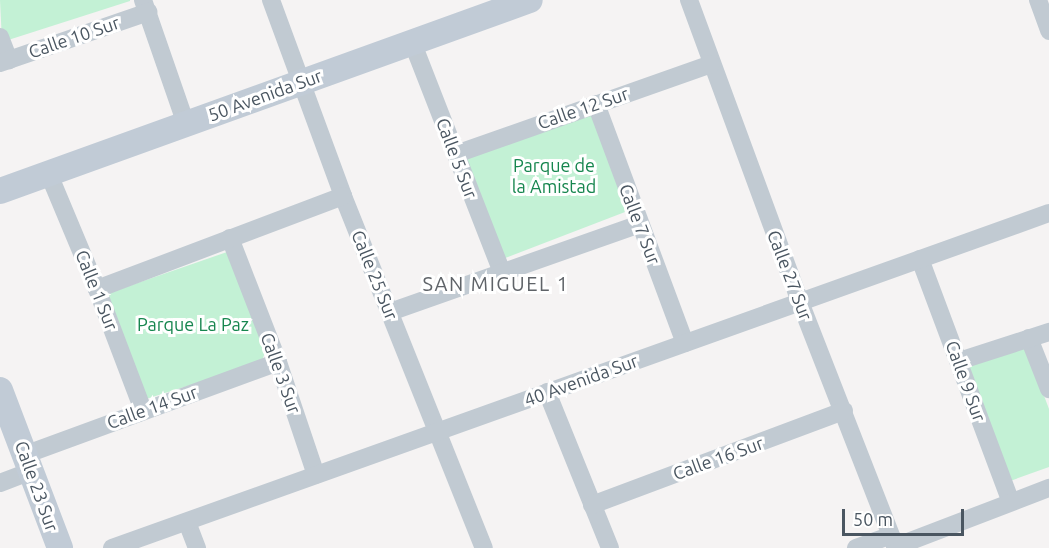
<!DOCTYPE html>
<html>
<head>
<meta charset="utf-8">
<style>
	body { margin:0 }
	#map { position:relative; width:1049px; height:548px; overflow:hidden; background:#f5f3f3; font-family:Ubuntu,sans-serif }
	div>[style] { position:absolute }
	.green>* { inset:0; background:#c3f1d5; transform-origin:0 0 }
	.street>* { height:18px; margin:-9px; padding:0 9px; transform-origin:9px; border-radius:9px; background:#c1cad2 }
	.secondary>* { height:26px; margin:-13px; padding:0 13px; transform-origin:13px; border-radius:13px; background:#c1cbd6 }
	span { translate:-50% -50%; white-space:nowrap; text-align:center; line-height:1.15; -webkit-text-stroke:6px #fff; paint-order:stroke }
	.street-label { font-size:18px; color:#4a5661 }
	.park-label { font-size:18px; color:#17864f }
	.neighbourhood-label { font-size:20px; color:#5f6368; letter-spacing:1.5px }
	.scale { position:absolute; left:842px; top:509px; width:122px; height:27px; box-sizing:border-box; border:3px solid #4a5661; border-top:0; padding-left:8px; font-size:18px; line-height:21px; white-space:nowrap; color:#4a5661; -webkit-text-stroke:4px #fff; paint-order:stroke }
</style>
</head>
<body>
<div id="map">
	<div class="green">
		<div style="clip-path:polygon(0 0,130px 0,130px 1px,2px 42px)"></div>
		<div style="left:588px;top:102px;width:116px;height:139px;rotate:69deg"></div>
		<div style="clip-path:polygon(227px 252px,266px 350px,261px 363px,146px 399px,97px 297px)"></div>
		<div style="clip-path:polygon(1025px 345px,1049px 409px,1049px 467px,1010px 481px,965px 365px)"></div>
	</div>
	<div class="street">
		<div style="left:143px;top:0;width:131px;rotate:70.9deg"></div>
		<div style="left:271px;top:0;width:209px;rotate:69.8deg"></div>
		<div style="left:343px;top:196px;width:379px;rotate:68.2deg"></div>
		<div style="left:689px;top:0;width:322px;rotate:69.8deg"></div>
		<div style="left:800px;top:302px;width:264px;rotate:68.7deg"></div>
		<div style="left:1038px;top:0;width:33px;rotate:70deg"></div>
		<div style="left:0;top:37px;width:25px;rotate:69deg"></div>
		<div style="left:413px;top:44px;width:245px;rotate:68.7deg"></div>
		<div style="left:0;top:63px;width:157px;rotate:-19deg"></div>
		<div style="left:596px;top:104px;width:255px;rotate:69.6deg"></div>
		<div style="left:456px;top:154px;width:270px;rotate:-19.4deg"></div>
		<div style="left:48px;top:172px;width:127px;rotate:67.3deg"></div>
		<div style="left:97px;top:289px;width:129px;rotate:69.2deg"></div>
		<div style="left:230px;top:238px;width:133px;rotate:68.8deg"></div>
		<div style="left:278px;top:362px;width:119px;rotate:71.4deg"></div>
		<div style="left:920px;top:259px;width:259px;rotate:69.5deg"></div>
		<div style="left:97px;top:289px;width:263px;rotate:-20.7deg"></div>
		<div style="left:390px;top:312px;width:265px;rotate:-19.4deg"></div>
		<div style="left:1029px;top:338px;width:55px;rotate:68.6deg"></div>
		<div style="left:959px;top:361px;width:95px;rotate:-17.9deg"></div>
		<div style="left:547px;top:392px;width:168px;rotate:68deg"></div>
		<div style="left:27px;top:454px;width:267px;rotate:-20.1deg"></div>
		<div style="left:0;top:483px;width:34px;rotate:-21deg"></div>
		<div style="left:592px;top:505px;width:269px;rotate:-20.5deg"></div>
		<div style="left:187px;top:522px;width:28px;rotate:69deg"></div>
		<div style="left:895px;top:547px;width:165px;rotate:-21deg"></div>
		<div style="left:112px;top:548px;width:995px;rotate:-19.67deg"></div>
		<div style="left:856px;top:548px;width:37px;rotate:-20deg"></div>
	</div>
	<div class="secondary">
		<div style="left:0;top:191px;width:563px;rotate:-19.82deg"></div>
		<div style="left:0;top:390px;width:169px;rotate:69.2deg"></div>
	</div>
	<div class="street-label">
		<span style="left:74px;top:37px;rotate:-19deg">Calle 10 Sur</span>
		<span style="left:265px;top:95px;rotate:-20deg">50 Avenida Sur</span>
		<span style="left:583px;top:108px;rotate:-19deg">Calle 12 Sur</span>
		<span style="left:457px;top:158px;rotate:69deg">Calle 5 Sur</span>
		<span style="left:640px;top:224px;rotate:69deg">Calle 7 Sur</span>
		<span style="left:375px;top:275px;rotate:68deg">Calle 25 Sur</span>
		<span style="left:790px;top:275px;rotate:69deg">Calle 27 Sur</span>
		<span style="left:97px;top:290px;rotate:68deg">Calle 1 Sur</span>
		<span style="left:281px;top:373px;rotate:70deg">Calle 3 Sur</span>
		<span style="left:581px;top:380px;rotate:-20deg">40 Avenida Sur</span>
		<span style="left:966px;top:381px;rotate:70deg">Calle 9 Sur</span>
		<span style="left:152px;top:407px;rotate:-20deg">Calle 14 Sur</span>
		<span style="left:718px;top:458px;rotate:-20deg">Calle 16 Sur</span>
		<span style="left:37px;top:486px;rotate:70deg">Calle 23 Sur</span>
	</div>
	<div class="park-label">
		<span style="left:554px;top:176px">Parque de<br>la Amistad</span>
		<span style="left:193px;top:324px">Parque La Paz</span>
	</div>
	<div class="neighbourhood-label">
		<span style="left:496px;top:283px">SAN MIGUEL 1</span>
	</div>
	<div class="scale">50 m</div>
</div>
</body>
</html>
